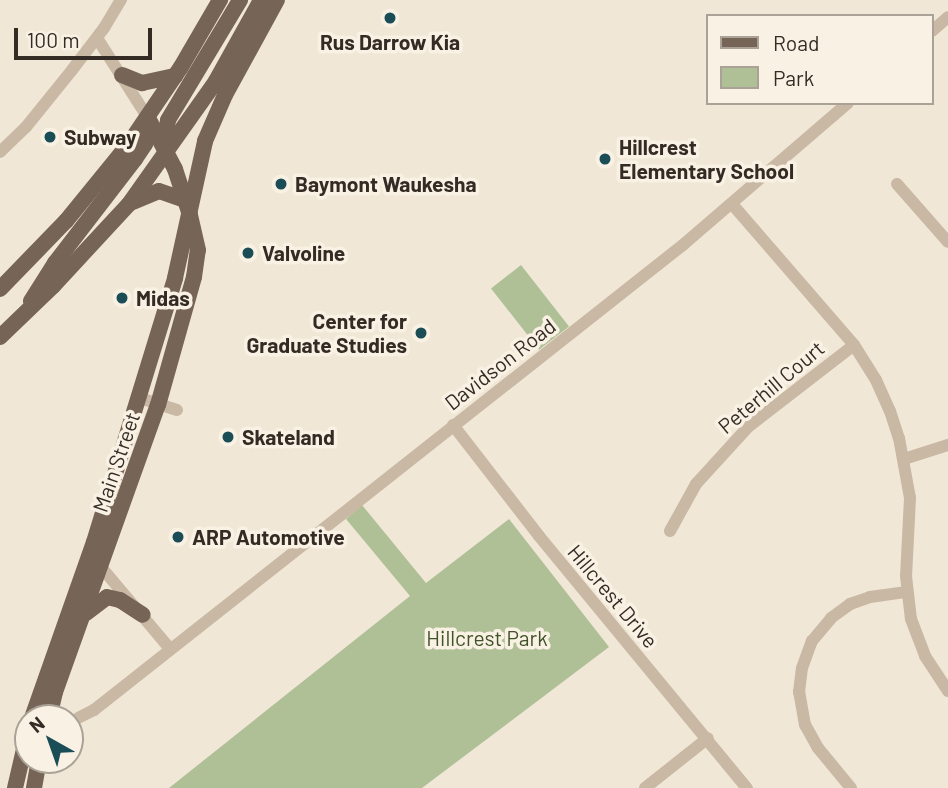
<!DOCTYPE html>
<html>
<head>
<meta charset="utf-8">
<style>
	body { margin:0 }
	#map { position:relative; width:948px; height:788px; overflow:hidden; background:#f1e7d7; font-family:Barlow,sans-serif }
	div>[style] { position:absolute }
	.green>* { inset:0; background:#afc097; transform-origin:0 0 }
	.minor>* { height:12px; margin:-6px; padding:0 6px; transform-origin:6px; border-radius:6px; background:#c9b8a3 }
	.major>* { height:16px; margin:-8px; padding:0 8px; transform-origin:8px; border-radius:8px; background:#766456 }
	.dots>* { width:19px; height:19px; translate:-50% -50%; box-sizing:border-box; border:4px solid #f9f1e3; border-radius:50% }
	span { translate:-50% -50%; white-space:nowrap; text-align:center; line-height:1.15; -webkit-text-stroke:7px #f9f1e3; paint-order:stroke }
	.poi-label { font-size:21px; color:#342b25; font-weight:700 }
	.left { translate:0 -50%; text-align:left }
	.right { translate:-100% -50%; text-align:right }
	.street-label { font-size:21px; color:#342b25 }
	.park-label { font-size:21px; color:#3f5328 }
	.legend { position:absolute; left:706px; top:14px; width:228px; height:91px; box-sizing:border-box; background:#f9f1e3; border:2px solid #aaa297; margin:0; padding:9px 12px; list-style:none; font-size:21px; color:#342b25 }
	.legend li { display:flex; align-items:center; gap:14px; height:35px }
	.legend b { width:35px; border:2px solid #aaa297 }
	.north { position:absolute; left:14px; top:704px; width:70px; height:70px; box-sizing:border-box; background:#f9f1e3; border:2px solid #aaa297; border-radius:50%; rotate:320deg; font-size:19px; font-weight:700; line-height:28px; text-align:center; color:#342b25 }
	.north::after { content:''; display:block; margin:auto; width:24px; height:32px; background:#1a4d56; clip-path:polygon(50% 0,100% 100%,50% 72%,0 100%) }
	.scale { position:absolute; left:14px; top:28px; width:138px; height:32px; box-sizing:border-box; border:4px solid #342b25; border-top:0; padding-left:9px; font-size:21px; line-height:24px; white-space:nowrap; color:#342b25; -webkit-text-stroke:5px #f9f1e3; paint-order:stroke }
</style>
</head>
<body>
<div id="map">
	<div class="green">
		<div style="left:521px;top:265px;width:78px;height:38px;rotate:52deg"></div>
		<div style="clip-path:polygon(362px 505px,426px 583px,509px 519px,609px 647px,422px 788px,169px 788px,410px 596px,346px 519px)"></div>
	</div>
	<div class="minor">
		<div style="left:932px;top:31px;width:21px;rotate:-41deg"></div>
		<div style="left:97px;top:38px;width:95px;rotate:57.5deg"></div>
		<div style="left:0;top:152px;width:36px;rotate:-44deg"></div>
		<div style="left:26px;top:127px;width:73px;rotate:-51.1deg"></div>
		<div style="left:72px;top:70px;width:53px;rotate:-52.7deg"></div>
		<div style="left:104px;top:28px;width:33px;rotate:-59deg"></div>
		<div style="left:897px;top:184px;width:77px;rotate:48.7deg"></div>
		<div style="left:732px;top:204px;width:186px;rotate:49.1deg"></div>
		<div style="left:854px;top:345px;width:41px;rotate:57.8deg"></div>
		<div style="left:876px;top:380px;width:34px;rotate:66deg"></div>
		<div style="left:890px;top:411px;width:28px;rotate:72deg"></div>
		<div style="left:899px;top:438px;width:61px;rotate:79.6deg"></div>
		<div style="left:910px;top:498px;width:78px;rotate:92.9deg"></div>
		<div style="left:906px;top:576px;width:43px;rotate:83.4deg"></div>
		<div style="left:911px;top:619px;width:40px;rotate:69deg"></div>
		<div style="left:925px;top:656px;width:42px;rotate:56.7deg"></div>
		<div style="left:137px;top:397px;width:42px;rotate:18deg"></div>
		<div style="left:453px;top:425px;width:140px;rotate:52.2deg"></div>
		<div style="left:539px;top:536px;width:327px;rotate:50.5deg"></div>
		<div style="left:904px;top:459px;width:46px;rotate:-17.7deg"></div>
		<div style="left:670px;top:531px;width:54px;rotate:-61deg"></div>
		<div style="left:696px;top:484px;width:77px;rotate:-47.6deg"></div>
		<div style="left:748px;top:427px;width:134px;rotate:-37.7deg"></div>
		<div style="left:96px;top:561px;width:115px;rotate:49.9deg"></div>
		<div style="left:78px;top:718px;width:18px;rotate:-27deg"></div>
		<div style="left:94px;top:710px;width:752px;rotate:-38.3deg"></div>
		<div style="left:684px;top:244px;width:216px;rotate:-40.7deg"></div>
		<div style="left:645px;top:788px;width:80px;rotate:-38.4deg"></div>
		<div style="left:851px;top:788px;width:52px;rotate:-129.5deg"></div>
		<div style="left:818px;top:748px;width:26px;rotate:-119deg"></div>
		<div style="left:805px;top:725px;width:34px;rotate:-100deg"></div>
		<div style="left:799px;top:692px;width:24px;rotate:-83deg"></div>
		<div style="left:802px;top:668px;width:29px;rotate:-70deg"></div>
		<div style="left:812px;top:641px;width:30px;rotate:-50deg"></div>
		<div style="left:831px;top:618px;width:24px;rotate:-36deg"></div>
		<div style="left:850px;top:604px;width:21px;rotate:-19deg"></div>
		<div style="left:870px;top:597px;width:37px;rotate:-8deg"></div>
	</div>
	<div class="major">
		<div style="left:122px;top:75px;width:22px;rotate:22deg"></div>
		<div style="left:142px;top:83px;width:34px;rotate:-12deg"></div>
		<div style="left:167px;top:146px;width:10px;rotate:-101deg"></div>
		<div style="left:165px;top:136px;width:16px;rotate:-79deg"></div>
		<div style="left:168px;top:120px;width:140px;rotate:-59deg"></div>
		<div style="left:133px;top:202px;width:28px;rotate:-23deg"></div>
		<div style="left:159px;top:191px;width:28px;rotate:19deg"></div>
		<div style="left:0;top:289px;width:95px;rotate:-45.9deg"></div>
		<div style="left:66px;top:221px;width:98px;rotate:-50.8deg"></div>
		<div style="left:128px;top:145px;width:94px;rotate:-55.8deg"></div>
		<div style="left:181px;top:67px;width:78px;rotate:-59.8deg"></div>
		<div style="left:31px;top:301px;width:45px;rotate:-57.7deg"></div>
		<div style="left:55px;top:263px;width:131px;rotate:-52.4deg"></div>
		<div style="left:135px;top:159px;width:18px;rotate:-56deg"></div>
		<div style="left:145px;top:144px;width:25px;rotate:-83deg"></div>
		<div style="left:0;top:337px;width:74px;rotate:-43.9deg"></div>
		<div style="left:53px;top:286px;width:112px;rotate:-47.2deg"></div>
		<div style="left:129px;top:204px;width:151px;rotate:-54.7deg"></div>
		<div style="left:216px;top:81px;width:93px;rotate:-60.9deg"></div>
		<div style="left:86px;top:613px;width:26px;rotate:-37deg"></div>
		<div style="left:107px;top:597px;width:13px;rotate:13deg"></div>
		<div style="left:120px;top:600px;width:27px;rotate:33deg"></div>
		<div style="left:32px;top:718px;width:187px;rotate:-70.6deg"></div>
		<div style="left:94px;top:542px;width:276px;rotate:-72.9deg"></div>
		<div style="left:175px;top:278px;width:140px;rotate:-77.6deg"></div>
		<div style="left:205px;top:141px;width:50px;rotate:-66.5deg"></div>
		<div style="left:225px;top:95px;width:108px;rotate:-61.3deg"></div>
		<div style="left:49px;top:718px;width:27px;rotate:-77deg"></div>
		<div style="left:55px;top:692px;width:305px;rotate:-70.3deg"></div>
		<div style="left:158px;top:405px;width:133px;rotate:-74.3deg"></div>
		<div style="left:194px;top:277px;width:27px;rotate:-82deg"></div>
		<div style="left:198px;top:250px;width:36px;rotate:-103deg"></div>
		<div style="left:190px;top:215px;width:48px;rotate:-108.1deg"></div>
		<div style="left:175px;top:169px;width:58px;rotate:-117.9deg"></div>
		<div style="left:15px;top:788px;width:57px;rotate:-76.9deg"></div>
		<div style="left:34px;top:788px;width:28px;rotate:-80deg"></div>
	</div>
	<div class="dots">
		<div style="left:390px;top:18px;background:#1a4d56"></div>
		<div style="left:50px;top:137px;background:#1a4d56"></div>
		<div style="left:605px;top:159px;background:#1a4d56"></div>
		<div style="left:281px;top:184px;background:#1a4d56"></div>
		<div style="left:248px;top:253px;background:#1a4d56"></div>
		<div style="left:122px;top:298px;background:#1a4d56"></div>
		<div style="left:421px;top:333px;background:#1a4d56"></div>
		<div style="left:228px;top:437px;background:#1a4d56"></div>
		<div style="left:178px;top:537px;background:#1a4d56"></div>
	</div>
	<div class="poi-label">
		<span style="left:390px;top:42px">Rus Darrow Kia</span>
		<span class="left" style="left:64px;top:137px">Subway</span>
		<span class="left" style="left:619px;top:159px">Hillcrest<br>Elementary School</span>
		<span class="left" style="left:295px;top:184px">Baymont Waukesha</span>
		<span class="left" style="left:262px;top:253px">Valvoline</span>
		<span class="left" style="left:136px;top:298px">Midas</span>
		<span class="right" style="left:407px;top:333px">Center for<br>Graduate Studies</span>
		<span class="left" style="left:242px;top:437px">Skateland</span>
		<span class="left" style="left:192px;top:537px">ARP Automotive</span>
	</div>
	<div class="street-label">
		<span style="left:500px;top:364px;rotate:-38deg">Davidson Road</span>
		<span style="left:771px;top:387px;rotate:-40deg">Peterhill Court</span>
		<span style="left:116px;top:462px;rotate:-71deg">Main Street</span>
		<span style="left:613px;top:596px;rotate:50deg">Hillcrest Drive</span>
	</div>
	<div class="park-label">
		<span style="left:487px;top:638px">Hillcrest Park</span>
	</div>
	<ul class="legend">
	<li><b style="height:9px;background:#766456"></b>Road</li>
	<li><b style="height:19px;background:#afc097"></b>Park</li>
	</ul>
	<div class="north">N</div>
	<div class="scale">100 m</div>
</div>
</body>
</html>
